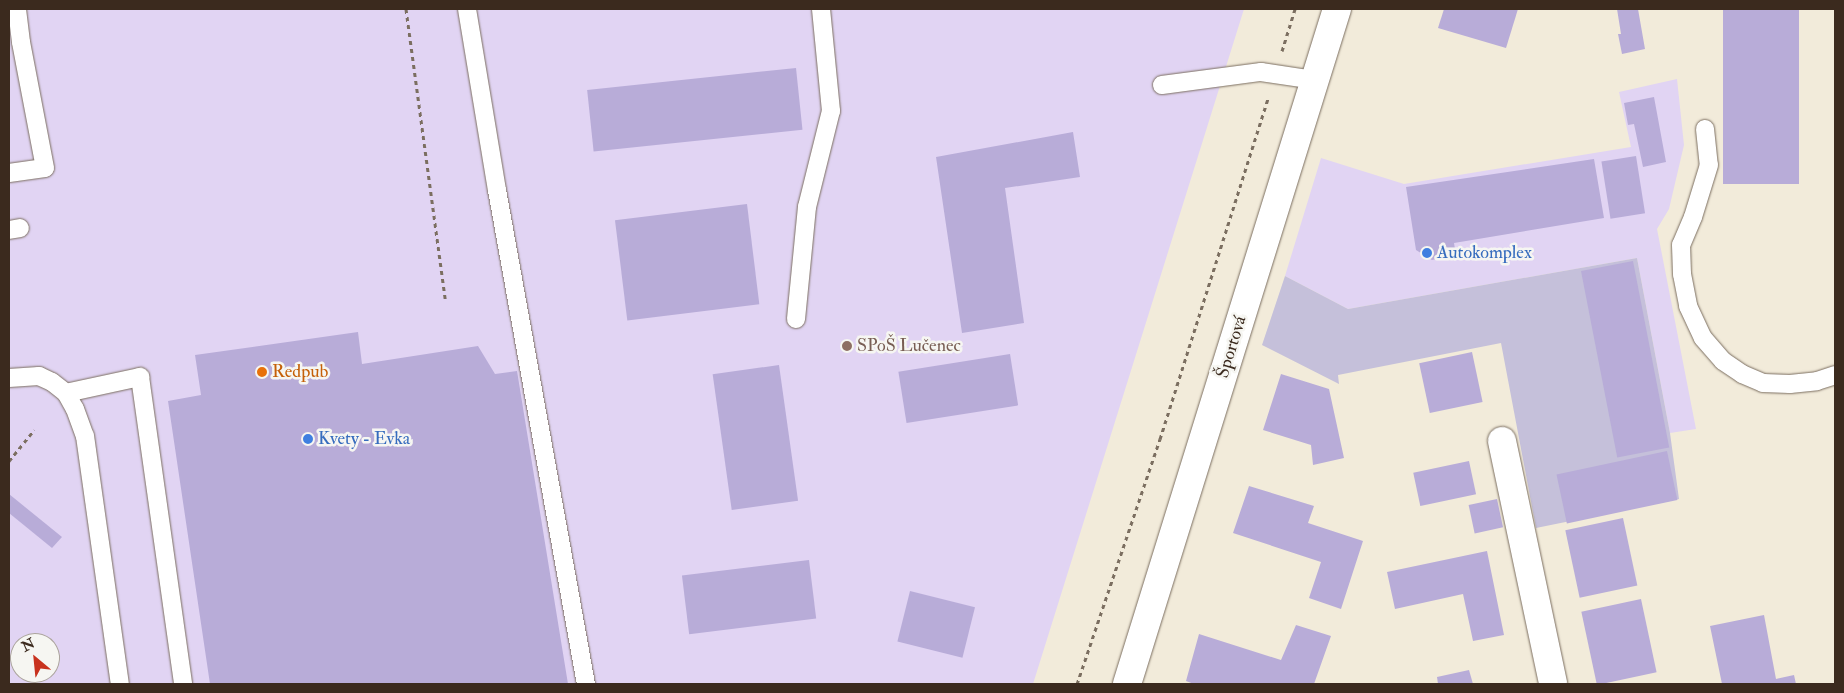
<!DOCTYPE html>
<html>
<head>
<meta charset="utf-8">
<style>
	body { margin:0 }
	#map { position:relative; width:1844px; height:693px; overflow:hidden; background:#f2ebda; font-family:"IM FELL Double Pica",serif }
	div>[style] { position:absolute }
	.built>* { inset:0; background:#e1d4f3 }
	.industrial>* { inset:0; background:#c5c0da }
	.building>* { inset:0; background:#b8acd8; transform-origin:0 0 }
	.path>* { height:3px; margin-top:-1.5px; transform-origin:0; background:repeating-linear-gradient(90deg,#7b6e60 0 4px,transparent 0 8px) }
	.roads { filter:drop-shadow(0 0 1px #7b6e60) drop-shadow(0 0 1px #7b6e60) }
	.service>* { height:18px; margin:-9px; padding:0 9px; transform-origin:9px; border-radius:9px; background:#fff }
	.minor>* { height:28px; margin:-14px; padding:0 14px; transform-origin:14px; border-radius:14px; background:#fff }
	.dots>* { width:14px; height:14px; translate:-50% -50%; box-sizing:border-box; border:2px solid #f6f6f2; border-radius:50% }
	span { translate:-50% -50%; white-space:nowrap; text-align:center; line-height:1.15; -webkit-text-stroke:5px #f6f6f2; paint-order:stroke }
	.shop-label { font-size:18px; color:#366cbe }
	.left { translate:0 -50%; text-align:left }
	.education-label { font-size:18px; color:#785e54 }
	.street-label { font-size:18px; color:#3b2a1e }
	.food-label { font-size:18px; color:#c56008 }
	.frame { position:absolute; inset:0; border:10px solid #3b2a1e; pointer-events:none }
	.north { position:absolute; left:10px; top:633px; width:50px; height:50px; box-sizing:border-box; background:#f6f6f2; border:1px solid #aba49d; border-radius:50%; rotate:332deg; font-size:14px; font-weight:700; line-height:20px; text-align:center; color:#3b2a1e }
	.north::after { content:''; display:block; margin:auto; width:18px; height:22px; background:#c8321e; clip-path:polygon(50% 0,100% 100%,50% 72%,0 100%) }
</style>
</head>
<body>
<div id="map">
	<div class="built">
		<div style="clip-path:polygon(evenodd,9px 9px,1244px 9px,1033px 684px,9px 684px,9px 9px,20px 643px,50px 643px,50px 673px,20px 673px,20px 643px)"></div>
		<div style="clip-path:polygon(1677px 79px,1684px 145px,1669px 209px,1657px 229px,1696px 429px,1670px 433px,1637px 258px,1348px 309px,1285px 276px,1321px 158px,1404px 184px,1631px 147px,1619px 92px)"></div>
	</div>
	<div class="industrial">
		<div style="clip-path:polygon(1637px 258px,1670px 433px,1679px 499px,1536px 528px,1501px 343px,1338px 375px,1339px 384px,1262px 345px,1285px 276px,1348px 309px)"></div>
	</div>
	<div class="building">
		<div style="clip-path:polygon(1444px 9px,1518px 9px,1506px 48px,1438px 28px)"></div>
		<div style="clip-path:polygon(1617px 9px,1638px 9px,1645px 49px,1622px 54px,1618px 34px,1621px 34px)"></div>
		<div style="left:1723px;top:9px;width:76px;height:175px"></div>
		<div style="left:796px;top:68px;width:62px;height:210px;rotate:84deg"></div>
		<div style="clip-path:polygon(1654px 97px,1666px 162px,1643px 167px,1634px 124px,1628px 125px,1624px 103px)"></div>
		<div style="clip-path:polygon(1073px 132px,1080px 177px,1005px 188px,1024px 323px,962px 333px,936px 157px)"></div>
		<div style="left:1636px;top:156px;width:58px;height:35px;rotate:81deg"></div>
		<div style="clip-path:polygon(1594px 159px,1604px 218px,1454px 243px,1456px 255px,1432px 260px,1416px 250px,1406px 187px)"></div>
		<div style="left:747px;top:204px;width:101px;height:133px;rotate:83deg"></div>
		<div style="left:1633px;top:261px;width:190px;height:53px;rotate:79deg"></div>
		<div style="clip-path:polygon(358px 332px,362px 364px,478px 346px,495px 374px,517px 371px,568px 684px,210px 684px,168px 401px,201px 395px,195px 355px)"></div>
		<div style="left:1472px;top:352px;width:51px;height:54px;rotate:78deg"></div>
		<div style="left:1010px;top:354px;width:52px;height:113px;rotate:81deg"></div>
		<div style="left:779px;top:365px;width:137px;height:67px;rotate:82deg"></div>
		<div style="clip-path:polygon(1281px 374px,1329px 389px,1344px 458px,1313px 465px,1311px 445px,1263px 430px)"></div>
		<div style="left:1667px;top:451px;width:50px;height:113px;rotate:78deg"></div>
		<div style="left:1469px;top:461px;width:34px;height:57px;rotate:78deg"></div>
		<div style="clip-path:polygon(1249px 486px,1314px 506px,1308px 523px,1363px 541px,1341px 609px,1309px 598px,1321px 562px,1233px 533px)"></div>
		<div style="clip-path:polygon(9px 494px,62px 537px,52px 548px,9px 513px)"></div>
		<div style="left:1497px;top:499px;width:29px;height:29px;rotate:78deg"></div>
		<div style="left:1623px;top:518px;width:69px;height:59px;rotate:78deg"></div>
		<div style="clip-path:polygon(1487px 551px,1504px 635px,1473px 641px,1463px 594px,1395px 609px,1387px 572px)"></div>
		<div style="left:809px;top:560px;width:59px;height:128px;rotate:83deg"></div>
		<div style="left:910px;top:591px;width:67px;height:52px;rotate:14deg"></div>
		<div style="left:1641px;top:599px;width:75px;height:61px;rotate:78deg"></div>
		<div style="clip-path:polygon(1764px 615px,1776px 679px,1794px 675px,1796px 684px,1722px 684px,1710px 626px)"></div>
		<div style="clip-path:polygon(1296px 625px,1331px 636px,1314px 684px,1194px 684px,1186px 681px,1199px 634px,1281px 660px)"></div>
		<div style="clip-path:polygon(1469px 670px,1473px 684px,1438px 684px,1437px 677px)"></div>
	</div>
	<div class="path">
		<div style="left:406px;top:9px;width:293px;rotate:82.3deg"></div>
		<div style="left:1282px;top:51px;width:44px;rotate:-72.8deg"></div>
		<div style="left:9px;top:461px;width:40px;rotate:-51deg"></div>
		<div style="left:1077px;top:684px;width:259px;rotate:-71.3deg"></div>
		<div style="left:1160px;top:439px;width:358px;rotate:-72.4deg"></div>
	</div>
	<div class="roads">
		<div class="service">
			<div style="left:467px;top:9px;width:183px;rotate:80.6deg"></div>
			<div style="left:497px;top:190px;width:502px;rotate:79.79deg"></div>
			<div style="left:1162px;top:85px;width:100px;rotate:-7.5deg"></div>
			<div style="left:1261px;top:72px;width:55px;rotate:8.4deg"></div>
			<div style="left:1705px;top:129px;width:36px;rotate:84deg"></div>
			<div style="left:1709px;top:165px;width:54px;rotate:107.1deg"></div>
			<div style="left:1693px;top:217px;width:30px;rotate:113deg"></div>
			<div style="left:1681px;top:245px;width:29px;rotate:88deg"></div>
			<div style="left:1682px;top:274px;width:33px;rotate:79deg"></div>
			<div style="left:1688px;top:306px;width:35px;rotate:65deg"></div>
			<div style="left:1703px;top:338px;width:30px;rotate:49deg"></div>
			<div style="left:1723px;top:361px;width:23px;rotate:34deg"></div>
			<div style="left:1742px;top:374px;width:23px;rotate:23deg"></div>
			<div style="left:1763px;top:383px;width:27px;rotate:2deg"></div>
			<div style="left:1790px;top:384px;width:27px;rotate:-6deg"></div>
			<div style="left:1817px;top:381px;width:19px;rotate:-18deg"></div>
			<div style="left:9px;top:173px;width:36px;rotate:-8deg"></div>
			<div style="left:45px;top:168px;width:128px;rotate:-100.8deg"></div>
			<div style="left:21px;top:42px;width:33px;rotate:-97deg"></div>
			<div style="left:9px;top:230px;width:11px;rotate:-10deg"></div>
			<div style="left:796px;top:319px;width:113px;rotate:-84.4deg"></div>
			<div style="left:807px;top:207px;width:99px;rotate:-76deg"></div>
			<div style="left:831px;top:111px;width:102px;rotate:-95.6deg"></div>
			<div style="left:9px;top:378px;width:30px;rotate:-4deg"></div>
			<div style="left:39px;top:376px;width:14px;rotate:25deg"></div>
			<div style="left:52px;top:382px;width:18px;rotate:38deg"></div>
			<div style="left:66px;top:393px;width:18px;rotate:61deg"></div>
			<div style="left:75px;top:409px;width:29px;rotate:70deg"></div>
			<div style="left:85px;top:436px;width:250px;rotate:82deg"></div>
			<div style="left:66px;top:393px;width:76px;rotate:-12.2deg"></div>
			<div style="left:140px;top:377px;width:310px;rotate:82deg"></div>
		</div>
		<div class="minor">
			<div style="left:1502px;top:441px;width:248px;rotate:78.1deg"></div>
			<div style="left:1127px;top:684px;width:707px;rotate:-72.72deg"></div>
		</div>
	</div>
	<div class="dots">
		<div style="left:1427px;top:253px;background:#3f7fe0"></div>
		<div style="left:847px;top:346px;background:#8d6e63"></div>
		<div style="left:262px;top:372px;background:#e8710a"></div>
		<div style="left:308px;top:439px;background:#3f7fe0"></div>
	</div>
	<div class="shop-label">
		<span class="left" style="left:1437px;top:253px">Autokomplex</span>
		<span class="left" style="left:318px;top:439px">Kvety - Evka</span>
	</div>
	<div class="education-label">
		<span class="left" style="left:857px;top:346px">SPoŠ Lučenec</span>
	</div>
	<div class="street-label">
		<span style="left:1232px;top:347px;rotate:-73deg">Športová</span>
	</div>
	<div class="food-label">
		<span class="left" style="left:272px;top:372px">Redpub</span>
	</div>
	<div class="frame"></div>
	<div class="north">N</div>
</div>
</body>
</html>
